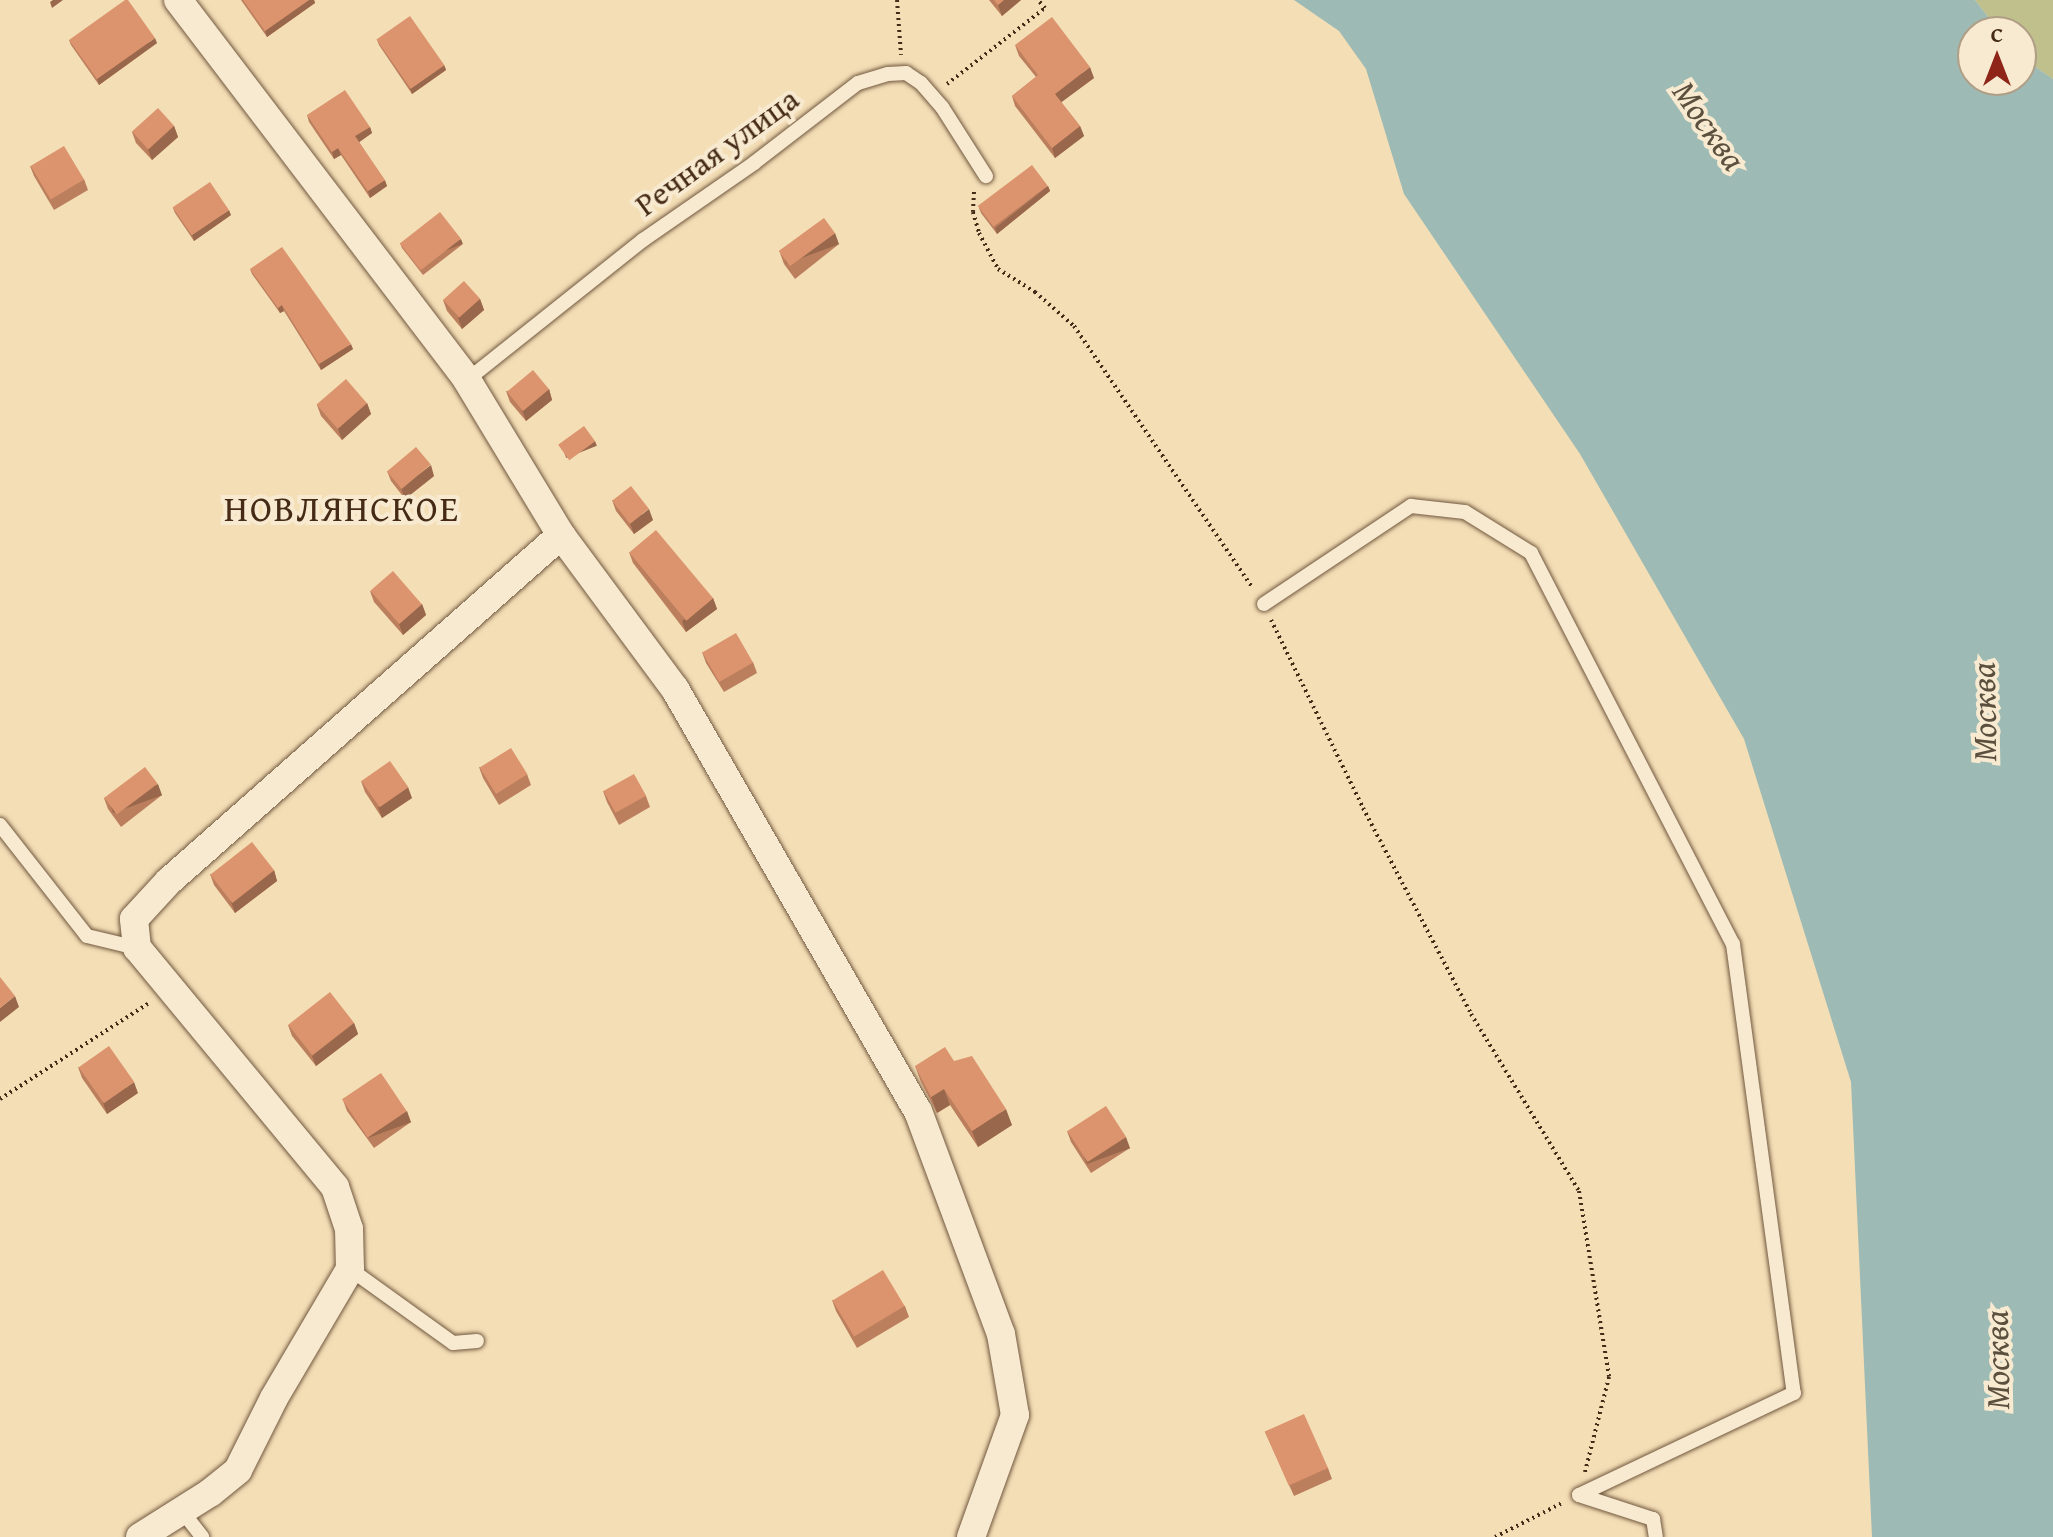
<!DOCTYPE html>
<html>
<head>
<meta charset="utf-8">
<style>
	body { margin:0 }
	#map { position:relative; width:2053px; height:1537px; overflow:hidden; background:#f4deb6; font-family:"Gentium Book Plus",serif }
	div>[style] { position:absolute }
	.green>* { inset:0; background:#bfc08c }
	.water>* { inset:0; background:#9dbbb4 }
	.path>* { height:4px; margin-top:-2px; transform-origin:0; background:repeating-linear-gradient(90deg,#452b17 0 2px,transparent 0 6px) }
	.roads { filter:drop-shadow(0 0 2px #71583f) drop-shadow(0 0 2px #71583f) }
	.service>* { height:14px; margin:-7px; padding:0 7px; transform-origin:7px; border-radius:7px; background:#f8ead0 }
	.minor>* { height:28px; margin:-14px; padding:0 14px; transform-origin:14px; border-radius:14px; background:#f8ead0 }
	.wall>* { inset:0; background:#bc7f5e }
	.shaded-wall>* { inset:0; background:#99684c; transform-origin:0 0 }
	.building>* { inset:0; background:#db946d; transform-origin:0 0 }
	span { translate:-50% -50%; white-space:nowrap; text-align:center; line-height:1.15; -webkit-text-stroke:8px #f8ead0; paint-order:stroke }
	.street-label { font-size:32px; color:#452b17 }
	.water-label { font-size:34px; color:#5b4f3e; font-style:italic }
	.quarter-label { font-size:36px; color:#452b17; letter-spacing:2px }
	.north { position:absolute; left:1957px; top:16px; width:80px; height:80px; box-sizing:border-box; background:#f8ead0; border:2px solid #b09e86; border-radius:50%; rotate:0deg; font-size:22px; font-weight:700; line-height:32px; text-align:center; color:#452b17 }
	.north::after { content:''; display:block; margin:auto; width:28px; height:36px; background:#8f2418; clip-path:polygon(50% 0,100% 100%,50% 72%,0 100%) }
</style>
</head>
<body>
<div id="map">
	<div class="green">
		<div style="clip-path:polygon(1975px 0,2053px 0,2053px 79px,2021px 57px,2021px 32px,2000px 32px)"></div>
	</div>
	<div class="water">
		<div style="clip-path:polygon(1294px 0,1975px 0,2000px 32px,1973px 32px,1973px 80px,2021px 80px,2021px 57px,2053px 79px,2053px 1537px,1872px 1537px,1851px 1082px,1744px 739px,1580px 454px,1404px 194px,1366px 69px,1339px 31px)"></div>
	</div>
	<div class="path">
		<div style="left:897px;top:0;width:55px;rotate:85.8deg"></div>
		<div style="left:947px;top:84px;width:124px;rotate:-37.8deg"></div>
		<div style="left:1045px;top:8px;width:11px;rotate:-131deg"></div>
		<div style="left:974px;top:192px;width:20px;rotate:93deg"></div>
		<div style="left:973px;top:212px;width:22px;rotate:74deg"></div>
		<div style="left:979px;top:233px;width:41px;rotate:62.2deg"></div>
		<div style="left:998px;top:269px;width:44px;rotate:31.9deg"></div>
		<div style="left:1035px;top:292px;width:52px;rotate:41.1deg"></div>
		<div style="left:1074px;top:326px;width:317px;rotate:55.7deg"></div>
		<div style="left:1271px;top:620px;width:209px;rotate:63.9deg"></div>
		<div style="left:1363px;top:808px;width:233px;rotate:62.3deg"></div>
		<div style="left:1471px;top:1014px;width:207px;rotate:58.6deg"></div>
		<div style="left:1579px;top:1191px;width:188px;rotate:80.8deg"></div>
		<div style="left:1609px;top:1377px;width:98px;rotate:104.2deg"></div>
		<div style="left:0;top:1099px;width:177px;rotate:-32.8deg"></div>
		<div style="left:1495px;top:1537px;width:77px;rotate:-26.9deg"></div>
	</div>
	<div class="roads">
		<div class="service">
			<div style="left:467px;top:380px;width:225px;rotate:-38.5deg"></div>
			<div style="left:643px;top:240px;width:135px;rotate:-34.7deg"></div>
			<div style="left:754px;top:163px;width:131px;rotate:-37.6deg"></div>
			<div style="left:858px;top:83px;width:31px;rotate:-17deg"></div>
			<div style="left:888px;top:74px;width:18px;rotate:-3deg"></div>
			<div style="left:906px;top:73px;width:18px;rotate:34deg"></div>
			<div style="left:921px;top:83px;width:32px;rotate:49deg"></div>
			<div style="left:942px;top:107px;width:82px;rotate:57.5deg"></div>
			<div style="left:1264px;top:604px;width:177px;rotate:-33.7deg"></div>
			<div style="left:1411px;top:506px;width:54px;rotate:6.3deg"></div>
			<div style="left:1465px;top:512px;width:78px;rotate:31.8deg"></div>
			<div style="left:1531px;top:553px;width:440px;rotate:62.7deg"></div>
			<div style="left:1733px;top:944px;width:453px;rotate:82.3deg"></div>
			<div style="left:1794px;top:1393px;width:238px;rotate:154.6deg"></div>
			<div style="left:1579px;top:1495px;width:78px;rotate:18deg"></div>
			<div style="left:1653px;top:1519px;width:18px;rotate:81deg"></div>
			<div style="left:0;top:825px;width:141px;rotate:51.9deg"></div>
			<div style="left:87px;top:936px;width:51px;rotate:13.5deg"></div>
			<div style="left:350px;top:1269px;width:127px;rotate:35.7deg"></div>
			<div style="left:453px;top:1343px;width:24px;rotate:-5deg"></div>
			<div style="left:182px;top:1511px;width:33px;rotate:52deg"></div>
		</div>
		<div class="minor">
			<div style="left:178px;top:0;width:477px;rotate:52.7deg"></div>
			<div style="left:467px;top:380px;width:181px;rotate:58.8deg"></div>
			<div style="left:561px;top:535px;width:192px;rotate:53.5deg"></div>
			<div style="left:675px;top:689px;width:487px;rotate:60.1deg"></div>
			<div style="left:918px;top:1111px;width:238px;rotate:69.6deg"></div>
			<div style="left:1001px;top:1334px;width:82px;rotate:80.2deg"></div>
			<div style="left:1015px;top:1415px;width:130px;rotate:109.8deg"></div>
			<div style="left:140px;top:1537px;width:83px;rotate:-32.2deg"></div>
			<div style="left:210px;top:1493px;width:36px;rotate:-39deg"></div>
			<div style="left:238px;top:1470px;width:80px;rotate:-63.4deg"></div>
			<div style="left:274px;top:1398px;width:150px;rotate:-59.5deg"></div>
			<div style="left:350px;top:1269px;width:40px;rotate:-91.4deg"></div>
			<div style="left:349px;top:1229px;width:44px;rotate:-108.4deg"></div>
			<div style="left:335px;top:1187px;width:310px;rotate:-129.6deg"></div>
			<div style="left:137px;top:948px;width:29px;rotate:-96deg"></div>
			<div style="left:134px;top:919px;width:52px;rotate:-47.4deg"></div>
			<div style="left:169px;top:881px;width:523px;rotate:-41.43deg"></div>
		</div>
	</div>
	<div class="wall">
		<div style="clip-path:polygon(241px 0,314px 0,315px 3px,267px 37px)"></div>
		<div style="clip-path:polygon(989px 0,1021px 0,1002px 16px)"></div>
		<div style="clip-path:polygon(69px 40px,157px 43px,99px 85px,71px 45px)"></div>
		<div style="clip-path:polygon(377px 40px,444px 65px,446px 70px,412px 94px,379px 45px)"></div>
		<div style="clip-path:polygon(1015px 45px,1094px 78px,1061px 102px,1080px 126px,1084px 136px,1055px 158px,1015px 106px,1012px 96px,1036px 77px,1019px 56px)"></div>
		<div style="clip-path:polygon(307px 115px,370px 127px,372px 133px,359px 142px,387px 186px,370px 198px,341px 155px,334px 159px,309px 122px)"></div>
		<div style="clip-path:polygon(174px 126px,178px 137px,152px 160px,136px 143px,132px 132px)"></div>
		<div style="clip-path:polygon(30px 166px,84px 179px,88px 190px,54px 210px,34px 176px)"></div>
		<div style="clip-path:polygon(1048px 186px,1050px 191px,997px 234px,981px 213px,979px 208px)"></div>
		<div style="clip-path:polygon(173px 208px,231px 215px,194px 241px,175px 213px)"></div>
		<div style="clip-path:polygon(400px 243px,463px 244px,423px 275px,402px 248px)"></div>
		<div style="clip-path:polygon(839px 244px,795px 279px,784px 264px,780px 253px)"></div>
		<div style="clip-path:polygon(250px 269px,353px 349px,321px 370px,284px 311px,280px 313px,252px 274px)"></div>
		<div style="clip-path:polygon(480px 299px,484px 310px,462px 329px,447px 311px,443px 300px)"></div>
		<div style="clip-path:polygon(549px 389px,552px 400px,526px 421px,510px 402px,506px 391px)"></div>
		<div style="clip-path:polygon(367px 403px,371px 414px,342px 440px,321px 416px,317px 405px)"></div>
		<div style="clip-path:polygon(387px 471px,434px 476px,405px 499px,391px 481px)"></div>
		<div style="clip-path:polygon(612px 500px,653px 520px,634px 534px,616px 511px)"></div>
		<div style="clip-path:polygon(629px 552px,713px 598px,717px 609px,686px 632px,633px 563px)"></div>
		<div style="clip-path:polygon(370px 591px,422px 604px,426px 615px,403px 635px,374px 602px)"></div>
		<div style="clip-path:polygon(702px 652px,753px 662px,757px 673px,724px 692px,706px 663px)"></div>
		<div style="clip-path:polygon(479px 767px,527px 774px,531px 785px,499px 805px,483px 778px)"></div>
		<div style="clip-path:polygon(361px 781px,412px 798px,382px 818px,365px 792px)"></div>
		<div style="clip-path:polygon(603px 791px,646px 796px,650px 807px,619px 825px,607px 802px)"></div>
		<div style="clip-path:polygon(162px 795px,121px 827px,108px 809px,104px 798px)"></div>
		<div style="clip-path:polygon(274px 870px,277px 881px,235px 913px,214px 885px,210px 874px)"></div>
		<div style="clip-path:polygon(354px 1023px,358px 1034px,316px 1066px,292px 1036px,288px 1025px)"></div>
		<div style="clip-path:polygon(954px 1061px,1012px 1125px,978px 1147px,950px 1105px,937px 1113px,921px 1082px,915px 1066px)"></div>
		<div style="clip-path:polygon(78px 1067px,138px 1093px,107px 1114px,82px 1078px)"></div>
		<div style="clip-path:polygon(343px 1100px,411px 1122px,374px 1148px,347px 1111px)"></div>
		<div style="clip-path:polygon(1067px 1131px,1130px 1148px,1091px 1173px,1071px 1142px)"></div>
		<div style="clip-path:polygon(832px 1300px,905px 1306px,909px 1317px,857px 1348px,836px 1311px)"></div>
		<div style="clip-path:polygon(1265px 1432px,1328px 1468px,1332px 1479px,1294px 1496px)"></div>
	</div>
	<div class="shaded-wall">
		<div style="clip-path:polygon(53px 0,63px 0,52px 8px,50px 2px)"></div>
		<div style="clip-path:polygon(309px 0,314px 0,315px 3px,267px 37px,265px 31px)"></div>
		<div style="clip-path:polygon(1004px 0,1021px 0,1002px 16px,998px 5px)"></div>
		<div style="clip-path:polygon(155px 38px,157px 43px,99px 85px,97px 79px)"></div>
		<div style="clip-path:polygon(444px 65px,446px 70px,412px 94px,410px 88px)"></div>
		<div style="clip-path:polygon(1090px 67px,1094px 78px,1059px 104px,1055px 94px)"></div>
		<div style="clip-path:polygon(174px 126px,178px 137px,152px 160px,148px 150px)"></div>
		<div style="clip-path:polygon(1080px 126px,1084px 136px,1055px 158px,1052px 148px)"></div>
		<div style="clip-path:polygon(370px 127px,372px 133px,358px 143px,355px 136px)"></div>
		<div style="clip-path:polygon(338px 148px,341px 155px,334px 159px,332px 152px)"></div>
		<div style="clip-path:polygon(385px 180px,387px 186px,370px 198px,368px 191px)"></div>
		<div style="clip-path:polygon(1048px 186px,1050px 191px,997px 234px,995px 228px)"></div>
		<div style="clip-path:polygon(229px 210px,231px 215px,194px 241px,192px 235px)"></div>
		<div style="left:835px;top:233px;width:12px;height:56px;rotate:70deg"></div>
		<div style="left:461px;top:239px;width:5px;height:51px;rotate:68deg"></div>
		<div style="clip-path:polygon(480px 299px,484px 310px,462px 329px,458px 318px)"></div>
		<div style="clip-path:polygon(282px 305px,284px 311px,280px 313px,278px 308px)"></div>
		<div style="clip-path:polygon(351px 344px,353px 349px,321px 370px,319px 364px)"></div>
		<div style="clip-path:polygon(549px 389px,552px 400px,526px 421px,522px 410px)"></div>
		<div style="clip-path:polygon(367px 403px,371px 414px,342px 440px,338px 429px)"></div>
		<div style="left:595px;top:441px;width:5px;height:33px;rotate:68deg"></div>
		<div style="clip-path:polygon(431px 465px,434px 476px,405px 499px,401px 488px)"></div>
		<div style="clip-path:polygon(649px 509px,653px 520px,634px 534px,630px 524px)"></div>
		<div style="clip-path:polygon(713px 598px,717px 609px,686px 632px,682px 621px)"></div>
		<div style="clip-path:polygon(422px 604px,426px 615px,403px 635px,399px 624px)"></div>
		<div style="left:158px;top:784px;width:12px;height:52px;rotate:70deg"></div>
		<div style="clip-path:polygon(408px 787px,412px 798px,382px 818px,378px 807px)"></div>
		<div style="clip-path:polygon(274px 870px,277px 881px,235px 913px,231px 902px)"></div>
		<div style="clip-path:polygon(15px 996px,19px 1007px,0 1022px,0 1008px)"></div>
		<div style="clip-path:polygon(354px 1023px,358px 1034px,316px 1066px,312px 1056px)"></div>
		<div style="clip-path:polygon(134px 1082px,138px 1093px,107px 1114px,103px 1103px)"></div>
		<div style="clip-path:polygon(944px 1089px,950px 1105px,937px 1113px,931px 1097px)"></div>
		<div style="clip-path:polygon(1006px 1109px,1012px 1125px,978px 1147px,972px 1131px)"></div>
		<div style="left:407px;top:1111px;width:12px;height:45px;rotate:70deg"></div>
		<div style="left:1126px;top:1137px;width:12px;height:46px;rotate:70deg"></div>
	</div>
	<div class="building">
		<div style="clip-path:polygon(125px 0,128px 0,155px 38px,97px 79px,69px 40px)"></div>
		<div style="clip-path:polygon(243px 0,309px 0,265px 31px)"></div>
		<div style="clip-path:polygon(994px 0,1004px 0,998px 5px)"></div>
		<div style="left:410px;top:16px;width:60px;height:41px;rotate:55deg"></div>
		<div style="clip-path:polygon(1052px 17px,1090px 67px,1055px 94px,1080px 126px,1052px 148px,1012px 96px,1038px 75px,1015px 45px)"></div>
		<div style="clip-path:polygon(345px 90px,370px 127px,355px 136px,385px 180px,368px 191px,338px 148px,332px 152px,307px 115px)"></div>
		<div style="left:158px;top:108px;width:24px;height:35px;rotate:48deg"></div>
		<div style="left:64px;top:146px;width:39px;height:39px;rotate:59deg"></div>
		<div style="left:1032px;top:165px;width:26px;height:68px;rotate:53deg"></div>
		<div style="left:210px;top:182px;width:34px;height:45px;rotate:56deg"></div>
		<div style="left:440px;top:212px;width:34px;height:51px;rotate:52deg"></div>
		<div style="left:824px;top:218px;width:19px;height:56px;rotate:54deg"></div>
		<div style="clip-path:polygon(282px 247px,351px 344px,319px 364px,282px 305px,278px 308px,250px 269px)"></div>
		<div style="left:464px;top:281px;width:24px;height:28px;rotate:48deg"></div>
		<div style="left:533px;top:370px;width:25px;height:34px;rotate:50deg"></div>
		<div style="left:346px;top:379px;width:32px;height:39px;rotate:49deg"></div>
		<div style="left:584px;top:426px;width:19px;height:32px;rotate:54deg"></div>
		<div style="left:416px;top:447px;width:23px;height:38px;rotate:50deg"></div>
		<div style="left:631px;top:486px;width:29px;height:24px;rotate:52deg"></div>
		<div style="left:656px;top:530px;width:89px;height:35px;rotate:50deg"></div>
		<div style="left:393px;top:571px;width:44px;height:30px;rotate:49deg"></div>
		<div style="left:736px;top:633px;width:34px;height:39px;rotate:60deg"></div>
		<div style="left:511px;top:748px;width:31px;height:37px;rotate:58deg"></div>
		<div style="left:390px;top:761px;width:32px;height:35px;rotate:55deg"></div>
		<div style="left:145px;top:767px;width:21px;height:51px;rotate:53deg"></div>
		<div style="left:634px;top:774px;width:25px;height:35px;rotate:61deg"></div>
		<div style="left:252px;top:842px;width:36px;height:53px;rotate:52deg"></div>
		<div style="clip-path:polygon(0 977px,15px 996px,0 1008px)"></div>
		<div style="left:330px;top:992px;width:39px;height:53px;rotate:52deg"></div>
		<div style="left:109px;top:1046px;width:44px;height:37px;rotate:55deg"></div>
		<div style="clip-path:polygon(945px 1047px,954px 1061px,972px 1056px,1006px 1109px,972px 1131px,944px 1089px,931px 1097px,915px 1066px)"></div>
		<div style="left:381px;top:1073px;width:46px;height:47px;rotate:56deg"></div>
		<div style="left:1106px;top:1106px;width:37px;height:46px;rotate:57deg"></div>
		<div style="left:883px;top:1270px;width:42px;height:59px;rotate:59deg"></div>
		<div style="left:1304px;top:1414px;width:59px;height:43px;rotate:66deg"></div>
	</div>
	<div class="street-label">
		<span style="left:717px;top:152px;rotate:-36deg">Речная улица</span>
	</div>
	<div class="water-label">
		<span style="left:1710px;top:125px;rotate:55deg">Москва</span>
		<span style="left:1983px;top:712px;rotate:-91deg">Москва</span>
		<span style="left:1996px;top:1360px;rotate:-91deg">Москва</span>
	</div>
	<div class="quarter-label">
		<span style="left:342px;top:508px">НОВЛЯНСКОЕ</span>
	</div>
	<div class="north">С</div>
</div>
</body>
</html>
